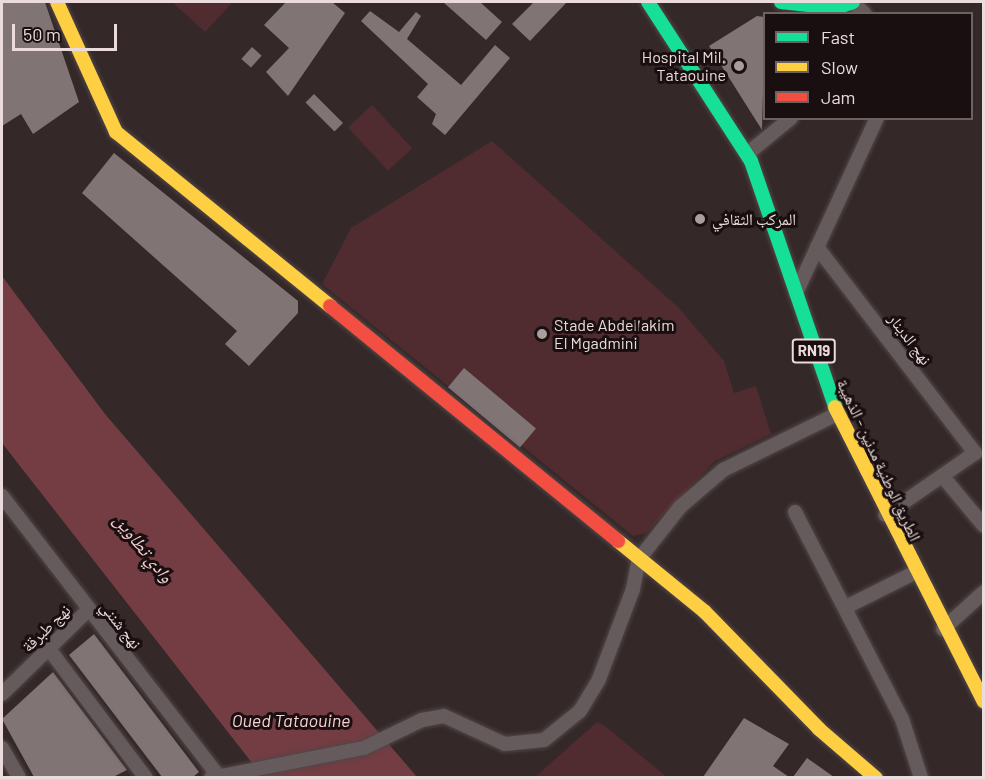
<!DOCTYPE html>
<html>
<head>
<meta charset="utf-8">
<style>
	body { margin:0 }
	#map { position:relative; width:985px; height:779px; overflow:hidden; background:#342828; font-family:Barlow,"Noto Naskh Arabic",sans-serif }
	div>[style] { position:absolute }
	.green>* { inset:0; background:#502b2f; transform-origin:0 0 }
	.water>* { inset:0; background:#743d43 }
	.building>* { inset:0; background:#807475; transform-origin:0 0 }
	.roads { filter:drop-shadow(0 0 2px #524646) drop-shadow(0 0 2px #524646) }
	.street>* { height:14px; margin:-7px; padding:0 7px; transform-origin:7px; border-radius:7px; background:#655b5c }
	.fast>* { height:14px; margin:-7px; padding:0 7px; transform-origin:7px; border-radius:7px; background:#16e098 }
	.slow>* { height:14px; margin:-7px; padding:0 7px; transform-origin:7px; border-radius:7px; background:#ffcf43 }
	.jam>* { height:14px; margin:-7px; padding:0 7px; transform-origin:7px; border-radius:7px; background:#f24e42 }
	.dots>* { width:16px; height:16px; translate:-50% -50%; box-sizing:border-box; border:3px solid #1a0f10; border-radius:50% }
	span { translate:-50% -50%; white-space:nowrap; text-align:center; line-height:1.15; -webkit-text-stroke:6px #1a0f10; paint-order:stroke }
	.shield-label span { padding:2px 4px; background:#1a0f10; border:2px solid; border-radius:4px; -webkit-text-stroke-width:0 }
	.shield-label { font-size:15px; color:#ecdbdc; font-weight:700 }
	.poi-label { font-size:16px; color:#ecdbdc }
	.right { translate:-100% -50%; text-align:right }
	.left { translate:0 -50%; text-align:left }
	.street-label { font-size:16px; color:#ecdbdc }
	.water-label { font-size:18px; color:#f9d1d4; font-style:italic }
	.frame { position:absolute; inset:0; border:3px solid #ecdbdc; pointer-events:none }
	.legend { position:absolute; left:763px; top:12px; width:210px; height:108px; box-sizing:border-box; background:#1a0f10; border:2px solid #6e6162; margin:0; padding:8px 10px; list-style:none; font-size:18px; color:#ecdbdc }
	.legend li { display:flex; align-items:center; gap:12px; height:30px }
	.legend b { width:30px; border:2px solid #6e6162 }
	.scale { position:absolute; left:12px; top:24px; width:105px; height:27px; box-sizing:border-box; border:3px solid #ecdbdc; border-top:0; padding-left:8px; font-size:18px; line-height:21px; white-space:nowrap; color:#ecdbdc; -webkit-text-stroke:4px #1a0f10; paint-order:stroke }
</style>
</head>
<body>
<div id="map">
	<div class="green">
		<div style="clip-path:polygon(172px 2px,233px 2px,205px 32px)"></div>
		<div style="left:372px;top:105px;width:59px;height:33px;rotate:47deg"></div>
		<div style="clip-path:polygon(492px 141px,678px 307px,724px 361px,734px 393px,756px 386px,771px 434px,715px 461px,646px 533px,633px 536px,322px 284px,351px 228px)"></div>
		<div style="clip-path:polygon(597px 722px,605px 726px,667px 777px,535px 777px)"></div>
	</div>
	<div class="water">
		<div style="clip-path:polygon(2px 276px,105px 414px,417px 777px,263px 777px,2px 443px)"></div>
	</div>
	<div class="building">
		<div style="clip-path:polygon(2px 2px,45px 2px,79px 102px,33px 134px,21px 114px,2px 126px)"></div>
		<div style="clip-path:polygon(286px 2px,332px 2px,345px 13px,288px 96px,266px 72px,289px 48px,264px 25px)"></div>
		<div style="clip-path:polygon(443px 2px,480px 2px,502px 22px,486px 40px)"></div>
		<div style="clip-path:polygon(534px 2px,567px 2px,530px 41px,512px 24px)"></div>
		<div style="clip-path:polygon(370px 11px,399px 32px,416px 12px,421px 16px,407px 39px,461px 85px,495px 45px,510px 58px,445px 135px,432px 124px,436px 114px,417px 97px,428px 84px,361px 21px)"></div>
		<div style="clip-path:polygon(757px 16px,765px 17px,762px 130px,709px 46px)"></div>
		<div style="left:252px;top:47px;width:13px;height:16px;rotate:42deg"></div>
		<div style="left:314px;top:94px;width:41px;height:12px;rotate:45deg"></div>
		<div style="clip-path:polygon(114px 153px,298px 301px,298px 313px,249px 366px,225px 344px,237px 331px,82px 193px)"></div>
		<div style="left:464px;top:368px;width:94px;height:25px;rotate:40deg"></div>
		<div style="clip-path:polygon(94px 634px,199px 772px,193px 777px,162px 777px,69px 655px)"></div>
		<div style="clip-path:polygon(53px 672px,127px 770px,113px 777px,34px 777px,2px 719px)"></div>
		<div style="clip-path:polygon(744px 718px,789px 744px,773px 766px,789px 777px,703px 777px)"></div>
		<div style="clip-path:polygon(807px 758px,834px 777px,793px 777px)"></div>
	</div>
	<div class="roads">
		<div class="street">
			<div style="left:853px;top:3px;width:16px;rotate:43deg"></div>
			<div style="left:747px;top:154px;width:57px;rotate:-39.3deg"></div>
			<div style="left:817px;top:247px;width:260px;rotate:52.5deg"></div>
			<div style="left:975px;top:453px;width:109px;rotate:145.4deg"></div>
			<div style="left:796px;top:293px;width:193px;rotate:-65.2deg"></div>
			<div style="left:944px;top:478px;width:62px;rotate:50.2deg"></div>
			<div style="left:2px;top:496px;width:351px;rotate:52.3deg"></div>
			<div style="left:795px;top:512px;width:233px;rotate:62.7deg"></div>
			<div style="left:902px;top:719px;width:62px;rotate:72.1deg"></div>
			<div style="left:846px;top:607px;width:76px;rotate:-26.6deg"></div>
			<div style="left:943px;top:629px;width:55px;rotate:-42.1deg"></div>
			<div style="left:49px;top:649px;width:161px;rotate:53.1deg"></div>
			<div style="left:2px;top:694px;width:120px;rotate:-44.3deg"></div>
			<div style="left:2px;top:748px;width:34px;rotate:60deg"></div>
			<div style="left:211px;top:778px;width:156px;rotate:-11.1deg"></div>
			<div style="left:364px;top:748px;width:64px;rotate:-25.8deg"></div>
			<div style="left:422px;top:720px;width:22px;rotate:-10deg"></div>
			<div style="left:444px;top:716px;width:67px;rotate:24.7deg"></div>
			<div style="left:505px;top:744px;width:39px;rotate:-6deg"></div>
			<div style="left:544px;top:740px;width:46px;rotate:-38.9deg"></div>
			<div style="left:580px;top:711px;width:37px;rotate:-59deg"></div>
			<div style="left:599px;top:679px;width:96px;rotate:-69.3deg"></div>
			<div style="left:633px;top:589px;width:31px;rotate:-79deg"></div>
			<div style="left:639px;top:559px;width:66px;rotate:-51.7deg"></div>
			<div style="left:680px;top:507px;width:57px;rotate:-40.7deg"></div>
			<div style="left:723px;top:470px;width:127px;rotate:-26.2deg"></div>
		</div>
		<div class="fast">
			<div style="left:648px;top:2px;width:189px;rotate:57.1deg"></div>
			<div style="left:751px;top:161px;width:260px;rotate:71.1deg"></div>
			<div style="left:781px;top:2px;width:55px;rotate:6.2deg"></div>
			<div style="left:836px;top:8px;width:18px;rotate:-19deg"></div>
		</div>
		<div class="slow">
			<div style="left:57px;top:2px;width:143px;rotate:65.6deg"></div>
			<div style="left:116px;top:132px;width:276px;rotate:39.1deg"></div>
			<div style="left:835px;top:407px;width:330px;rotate:63.2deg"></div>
			<div style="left:618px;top:541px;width:112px;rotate:39.2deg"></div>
			<div style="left:705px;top:612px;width:163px;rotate:45.7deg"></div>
			<div style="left:819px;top:729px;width:75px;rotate:40.7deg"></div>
		</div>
		<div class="jam">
			<div style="left:330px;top:306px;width:372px;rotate:39.2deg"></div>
		</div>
	</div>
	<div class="dots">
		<div style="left:739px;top:66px;background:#ac9c9d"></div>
		<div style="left:700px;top:219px;background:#ac9c9d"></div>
		<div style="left:542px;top:334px;background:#ac9c9d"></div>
	</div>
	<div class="shield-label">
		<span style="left:814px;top:351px">RN19</span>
	</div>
	<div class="poi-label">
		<span class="right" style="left:726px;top:66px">Hospital Mil.<br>Tataouine</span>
		<span class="left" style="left:712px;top:219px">المركب الثقافي</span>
		<span class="left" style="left:554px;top:334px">Stade Abdelاakim<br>El Mgadmini</span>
	</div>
	<div class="street-label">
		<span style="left:910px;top:339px;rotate:53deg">نهج الدينار</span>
		<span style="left:879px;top:460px;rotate:65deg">الطريق الوطنية مدنين - الذهيبة</span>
		<span style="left:121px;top:625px;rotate:52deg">نهج شنني</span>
		<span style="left:46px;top:628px;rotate:-44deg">نهج طبرقة</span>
	</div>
	<div class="water-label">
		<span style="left:144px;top:548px;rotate:51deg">وادي تطاوين</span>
		<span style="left:291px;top:720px">Oued Tataouine</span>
	</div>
	<div class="frame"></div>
	<ul class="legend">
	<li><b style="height:8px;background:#16e098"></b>Fast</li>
	<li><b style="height:8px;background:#ffcf43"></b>Slow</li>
	<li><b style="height:8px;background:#f24e42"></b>Jam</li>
	</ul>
	<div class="scale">50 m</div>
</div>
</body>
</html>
